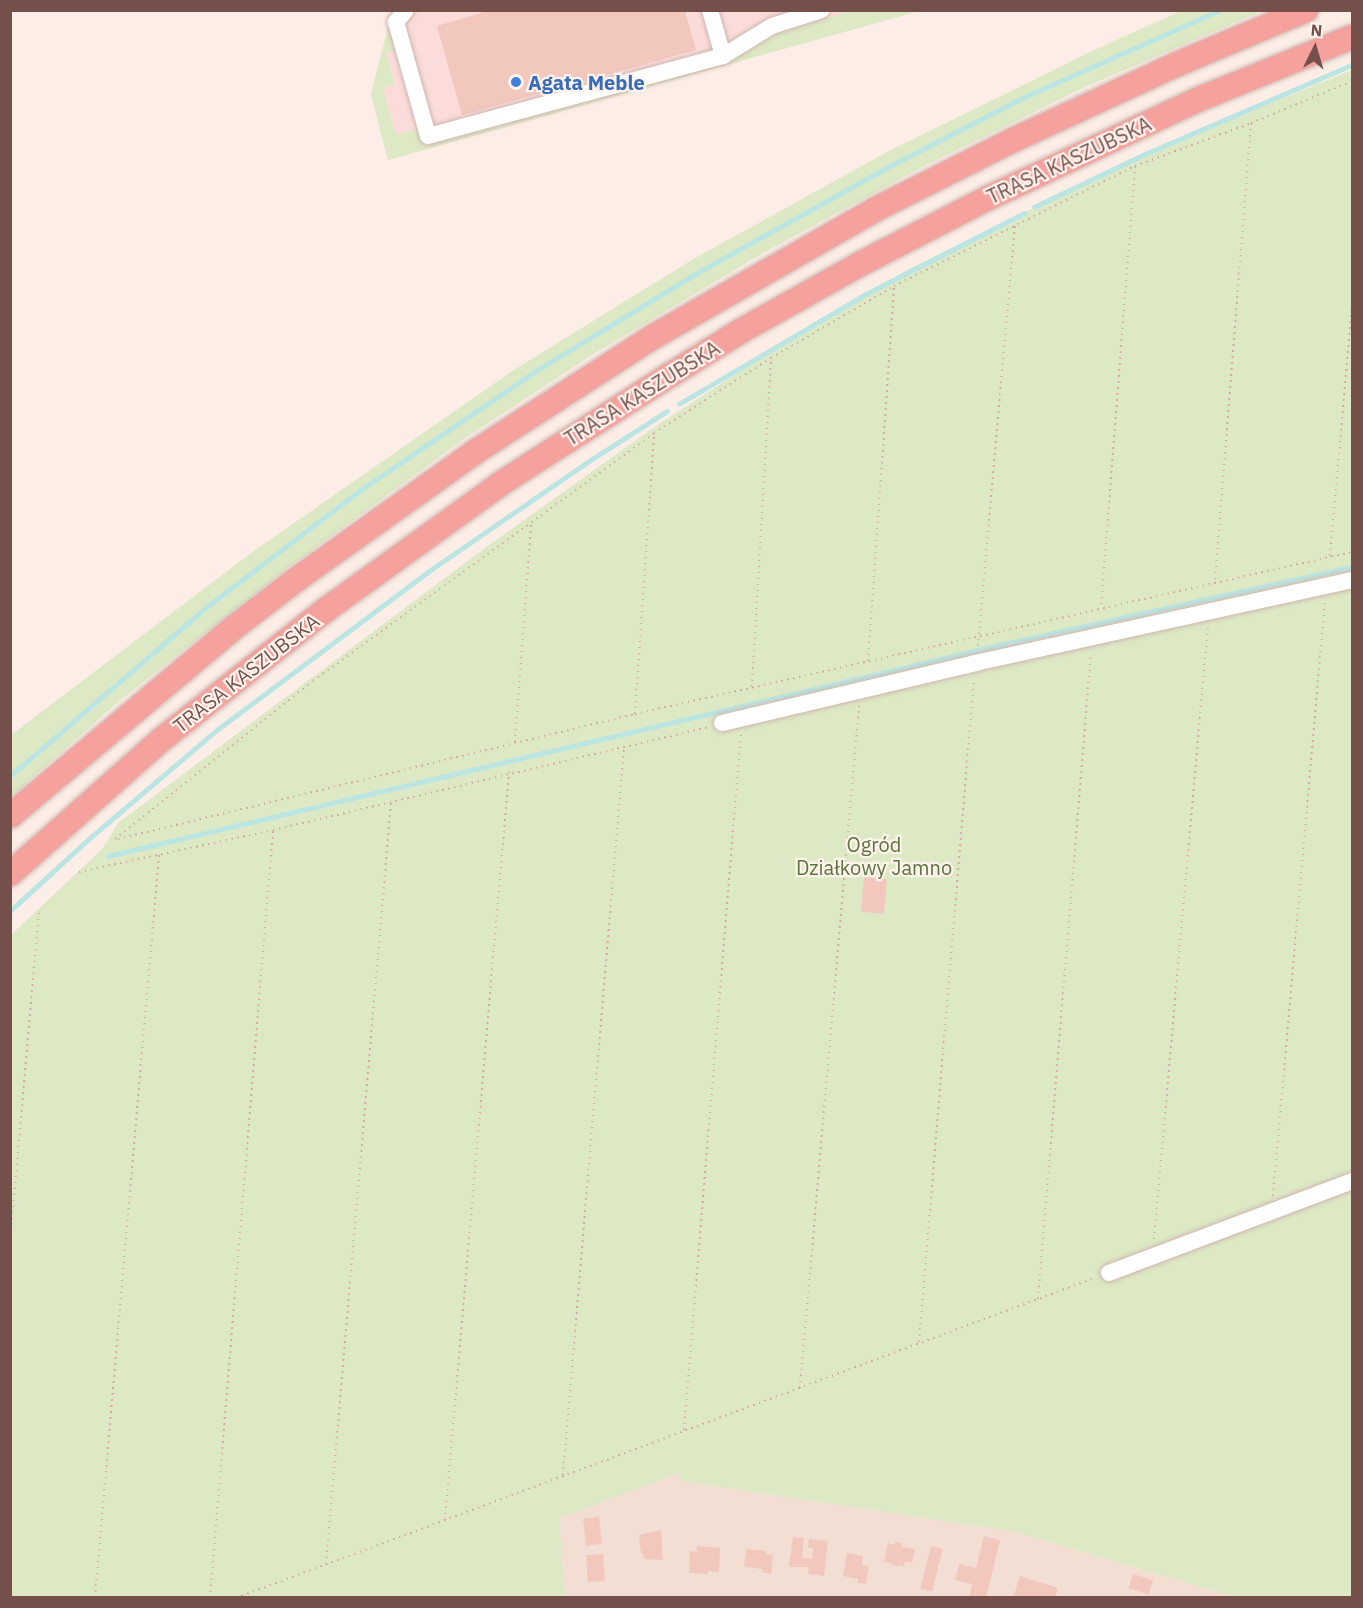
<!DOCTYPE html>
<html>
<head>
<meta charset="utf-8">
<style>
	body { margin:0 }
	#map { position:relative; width:1363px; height:1608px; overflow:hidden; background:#fceee6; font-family:"IBM Plex Sans",sans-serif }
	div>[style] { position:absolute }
	.residential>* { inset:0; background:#f3ded4 }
	.commercial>* { inset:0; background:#fcdcda }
	.green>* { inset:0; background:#dce9c4 }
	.stream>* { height:4.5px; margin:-2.25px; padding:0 2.25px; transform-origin:2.25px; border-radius:2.25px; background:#bae5e2 }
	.building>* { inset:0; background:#f1c7be; transform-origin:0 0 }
	.path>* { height:2px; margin-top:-1px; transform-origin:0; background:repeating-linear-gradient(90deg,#d6aaa1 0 1.5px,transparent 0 6px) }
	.roads { filter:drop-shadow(0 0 2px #cfb6af) drop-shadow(0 0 2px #cfb6af) }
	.minor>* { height:16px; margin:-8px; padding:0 8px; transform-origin:8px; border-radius:8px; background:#fff }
	.highway>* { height:24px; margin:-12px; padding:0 12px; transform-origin:12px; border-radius:12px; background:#f5a19e }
	.dots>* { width:16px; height:16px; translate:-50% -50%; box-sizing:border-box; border:3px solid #fff3ec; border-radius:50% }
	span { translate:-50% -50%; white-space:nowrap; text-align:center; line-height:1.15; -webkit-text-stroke:4.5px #fff3ec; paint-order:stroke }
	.shop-label { font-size:20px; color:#366cbe; font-weight:700 }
	.left { translate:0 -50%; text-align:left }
	.street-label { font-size:20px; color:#75504b }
	.park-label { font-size:20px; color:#5b7441 }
	.frame { position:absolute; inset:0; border:12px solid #75504b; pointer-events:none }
	.north { position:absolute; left:1285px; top:18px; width:60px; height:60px; -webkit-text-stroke:4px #fff3ec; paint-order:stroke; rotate:5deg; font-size:16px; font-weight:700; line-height:24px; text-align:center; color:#75504b }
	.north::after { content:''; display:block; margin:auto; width:21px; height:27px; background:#75504b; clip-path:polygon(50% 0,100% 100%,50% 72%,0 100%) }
</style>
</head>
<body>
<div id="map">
	<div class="residential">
		<div style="clip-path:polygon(679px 1472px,679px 1481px,1011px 1531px,1235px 1597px,545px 1598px,565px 1595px,558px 1518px)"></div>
	</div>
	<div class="commercial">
		<div style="clip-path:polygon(393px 11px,919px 11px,388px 160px,371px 94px)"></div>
	</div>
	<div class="green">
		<div style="clip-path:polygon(1183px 10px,1262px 11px,1087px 86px,920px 168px,763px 253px,595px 353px,465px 438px,289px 567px,119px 701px,11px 797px,11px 735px,251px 553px,512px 371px,695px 258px,889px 151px,1094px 50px)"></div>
		<div style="clip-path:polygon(851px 11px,919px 11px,388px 160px,371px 94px,389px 24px,396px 50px,386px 53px,395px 84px,383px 88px,396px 135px,418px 129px,423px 145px,428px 145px,722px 63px,769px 35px)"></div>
		<div style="clip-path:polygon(1352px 70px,1352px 1597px,1235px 1597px,1011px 1531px,679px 1481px,679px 1473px,559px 1518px,565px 1597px,11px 1598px,11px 935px,103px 848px,118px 823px,485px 548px,653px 428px,759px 359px,907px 270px,1134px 159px)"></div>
	</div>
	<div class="stream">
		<div style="left:1034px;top:207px;width:123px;rotate:-25.5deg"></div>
		<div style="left:1145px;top:154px;width:225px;rotate:-23.3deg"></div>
		<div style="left:679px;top:404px;width:215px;rotate:-30.5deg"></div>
		<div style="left:864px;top:295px;width:180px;rotate:-27.1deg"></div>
		<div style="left:10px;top:776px;width:262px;rotate:-40.7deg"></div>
		<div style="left:209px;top:605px;width:188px;rotate:-37.2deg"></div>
		<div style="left:359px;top:491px;width:212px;rotate:-34.2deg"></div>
		<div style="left:534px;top:372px;width:188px;rotate:-31.3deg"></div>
		<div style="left:695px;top:274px;width:218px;rotate:-29deg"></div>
		<div style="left:886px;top:168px;width:151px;rotate:-27.2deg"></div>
		<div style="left:1020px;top:99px;width:219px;rotate:-24deg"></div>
		<div style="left:108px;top:856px;width:916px;rotate:-13.32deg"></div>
		<div style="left:999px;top:645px;width:362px;rotate:-12.5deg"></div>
		<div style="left:10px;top:911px;width:110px;rotate:-42.4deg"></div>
		<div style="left:91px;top:837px;width:167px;rotate:-40.4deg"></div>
		<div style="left:218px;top:729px;width:264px;rotate:-36.8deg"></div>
		<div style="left:429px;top:571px;width:191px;rotate:-34.5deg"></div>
		<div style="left:586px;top:463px;width:96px;rotate:-32.7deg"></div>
	</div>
	<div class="building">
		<div style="clip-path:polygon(491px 10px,685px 10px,696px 50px,462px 115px,437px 26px)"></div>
		<div style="left:864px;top:877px;width:23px;height:35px;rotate:5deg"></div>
		<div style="left:599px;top:1517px;width:27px;height:16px;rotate:84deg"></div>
		<div style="clip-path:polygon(661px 1530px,663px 1560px,644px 1559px,643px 1554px,641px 1554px,639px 1535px)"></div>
		<div style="clip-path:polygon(984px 1536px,1000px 1540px,986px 1598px,969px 1598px,972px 1584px,955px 1580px,959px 1564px,976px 1568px)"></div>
		<div style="clip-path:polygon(793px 1537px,804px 1538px,802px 1558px,812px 1559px,813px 1548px,808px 1548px,809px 1539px,828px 1541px,824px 1576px,808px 1574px,809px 1567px,789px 1567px)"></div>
		<div style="clip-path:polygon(896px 1542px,901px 1543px,902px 1547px,915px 1549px,912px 1563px,905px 1561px,904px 1566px,899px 1565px,898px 1567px,884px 1561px,888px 1543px,894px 1545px)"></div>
		<div style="clip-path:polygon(697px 1546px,720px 1548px,719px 1572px,708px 1571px,708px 1574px,689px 1573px,690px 1551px,697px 1552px)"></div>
		<div style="left:931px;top:1546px;width:12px;height:44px;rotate:14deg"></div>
		<div style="clip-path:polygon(746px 1549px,766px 1551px,766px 1554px,773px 1555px,771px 1574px,762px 1572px,762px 1569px,744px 1567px)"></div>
		<div style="clip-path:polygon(847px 1553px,863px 1556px,862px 1565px,869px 1566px,866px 1584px,858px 1583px,858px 1579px,843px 1576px)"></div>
		<div style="left:603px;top:1554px;width:27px;height:17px;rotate:86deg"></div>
		<div style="left:1133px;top:1574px;width:21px;height:15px;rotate:17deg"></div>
		<div style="clip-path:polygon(1020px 1576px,1058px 1588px,1055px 1598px,1013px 1598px)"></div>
	</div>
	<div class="path">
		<div style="left:1251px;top:123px;width:109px;rotate:-22.6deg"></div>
		<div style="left:1135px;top:166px;width:124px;rotate:-20.3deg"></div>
		<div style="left:1251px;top:123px;width:461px;rotate:94.5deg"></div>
		<div style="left:1330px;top:556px;width:253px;rotate:-85deg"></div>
		<div style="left:978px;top:646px;width:423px;rotate:-85deg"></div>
		<div style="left:868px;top:661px;width:376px;rotate:-86deg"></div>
		<div style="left:752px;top:687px;width:330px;rotate:-86.7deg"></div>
		<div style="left:635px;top:714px;width:282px;rotate:-86.1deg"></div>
		<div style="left:515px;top:742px;width:219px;rotate:-85.8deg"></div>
		<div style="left:115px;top:839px;width:253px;rotate:-38.6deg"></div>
		<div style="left:313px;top:681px;width:422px;rotate:-36deg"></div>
		<div style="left:654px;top:433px;width:139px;rotate:-32.7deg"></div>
		<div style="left:771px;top:358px;width:143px;rotate:-30.3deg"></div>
		<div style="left:894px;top:286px;width:269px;rotate:-26.5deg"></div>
		<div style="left:1135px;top:166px;width:443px;rotate:94.4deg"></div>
		<div style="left:118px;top:839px;width:532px;rotate:-13.59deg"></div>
		<div style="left:635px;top:714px;width:735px;rotate:-12.73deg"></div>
		<div style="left:79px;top:872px;width:198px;rotate:-12.2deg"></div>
		<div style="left:273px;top:830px;width:447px;rotate:-13.3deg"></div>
		<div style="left:1273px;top:1196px;width:597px;rotate:-85.01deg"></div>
		<div style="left:1154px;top:1239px;width:615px;rotate:-84.97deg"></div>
		<div style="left:10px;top:1243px;width:333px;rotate:-85deg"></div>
		<div style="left:1038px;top:1299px;width:648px;rotate:-85.31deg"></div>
		<div style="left:919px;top:1342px;width:665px;rotate:-85.26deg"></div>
		<div style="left:800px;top:1388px;width:685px;rotate:-85.06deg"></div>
		<div style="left:684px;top:1430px;width:699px;rotate:-85.32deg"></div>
		<div style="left:563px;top:1475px;width:731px;rotate:-85.21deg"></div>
		<div style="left:445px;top:1520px;width:751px;rotate:-85.11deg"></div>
		<div style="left:326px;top:1564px;width:764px;rotate:-85.12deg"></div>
		<div style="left:95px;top:1598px;width:746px;rotate:-85.08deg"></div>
		<div style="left:210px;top:1598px;width:771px;rotate:-85.31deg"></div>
		<div style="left:236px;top:1598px;width:916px;rotate:-20.45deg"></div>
	</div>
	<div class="roads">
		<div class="minor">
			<div style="left:406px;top:10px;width:16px;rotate:130deg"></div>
			<div style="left:396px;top:22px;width:118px;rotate:74.3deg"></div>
			<div style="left:428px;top:136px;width:306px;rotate:-15.2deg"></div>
			<div style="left:710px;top:10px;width:48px;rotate:74.2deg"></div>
			<div style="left:723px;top:56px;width:57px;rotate:-31.5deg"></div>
			<div style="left:772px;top:26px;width:52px;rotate:-17.7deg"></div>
			<div style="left:722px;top:723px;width:260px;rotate:-13.3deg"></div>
			<div style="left:975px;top:663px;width:386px;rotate:-12.4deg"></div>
			<div style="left:1109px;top:1273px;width:260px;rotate:-20.7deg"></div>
		</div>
		<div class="highway">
			<div style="left:10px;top:816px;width:290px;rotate:-40.1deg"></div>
			<div style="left:232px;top:629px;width:82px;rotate:-37.6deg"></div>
			<div style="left:297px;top:579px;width:219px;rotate:-35.5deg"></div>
			<div style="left:475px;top:452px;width:210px;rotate:-32.9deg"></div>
			<div style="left:651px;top:338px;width:259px;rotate:-29.8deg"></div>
			<div style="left:876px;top:209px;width:153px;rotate:-26.7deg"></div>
			<div style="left:1013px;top:140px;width:179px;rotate:-24.8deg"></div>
			<div style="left:1175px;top:65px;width:142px;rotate:-22.8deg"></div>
			<div style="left:10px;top:874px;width:202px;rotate:-41.6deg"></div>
			<div style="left:161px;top:740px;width:211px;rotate:-38.3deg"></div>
			<div style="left:327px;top:609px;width:213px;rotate:-35.8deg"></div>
			<div style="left:500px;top:484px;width:202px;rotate:-32.7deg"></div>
			<div style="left:670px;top:375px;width:81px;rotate:-31.9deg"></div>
			<div style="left:739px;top:332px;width:141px;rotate:-29.3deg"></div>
			<div style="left:862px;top:263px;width:142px;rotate:-27.3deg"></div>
			<div style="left:988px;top:198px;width:238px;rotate:-25.1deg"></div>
			<div style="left:1204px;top:97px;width:160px;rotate:-22.1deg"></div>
		</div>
	</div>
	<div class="dots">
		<div style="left:516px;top:82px;background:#3f7fe0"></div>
	</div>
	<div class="shop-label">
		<span class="left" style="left:528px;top:82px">Agata Meble</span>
	</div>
	<div class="street-label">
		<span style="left:1069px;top:160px;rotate:-25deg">TRASA KASZUBSKA</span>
		<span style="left:642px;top:393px;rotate:-32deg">TRASA KASZUBSKA</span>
		<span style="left:246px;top:673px;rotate:-38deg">TRASA KASZUBSKA</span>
	</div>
	<div class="park-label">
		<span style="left:874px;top:856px">Ogród<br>Działkowy Jamno</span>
	</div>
	<div class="frame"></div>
	<div class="north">N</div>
</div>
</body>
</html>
